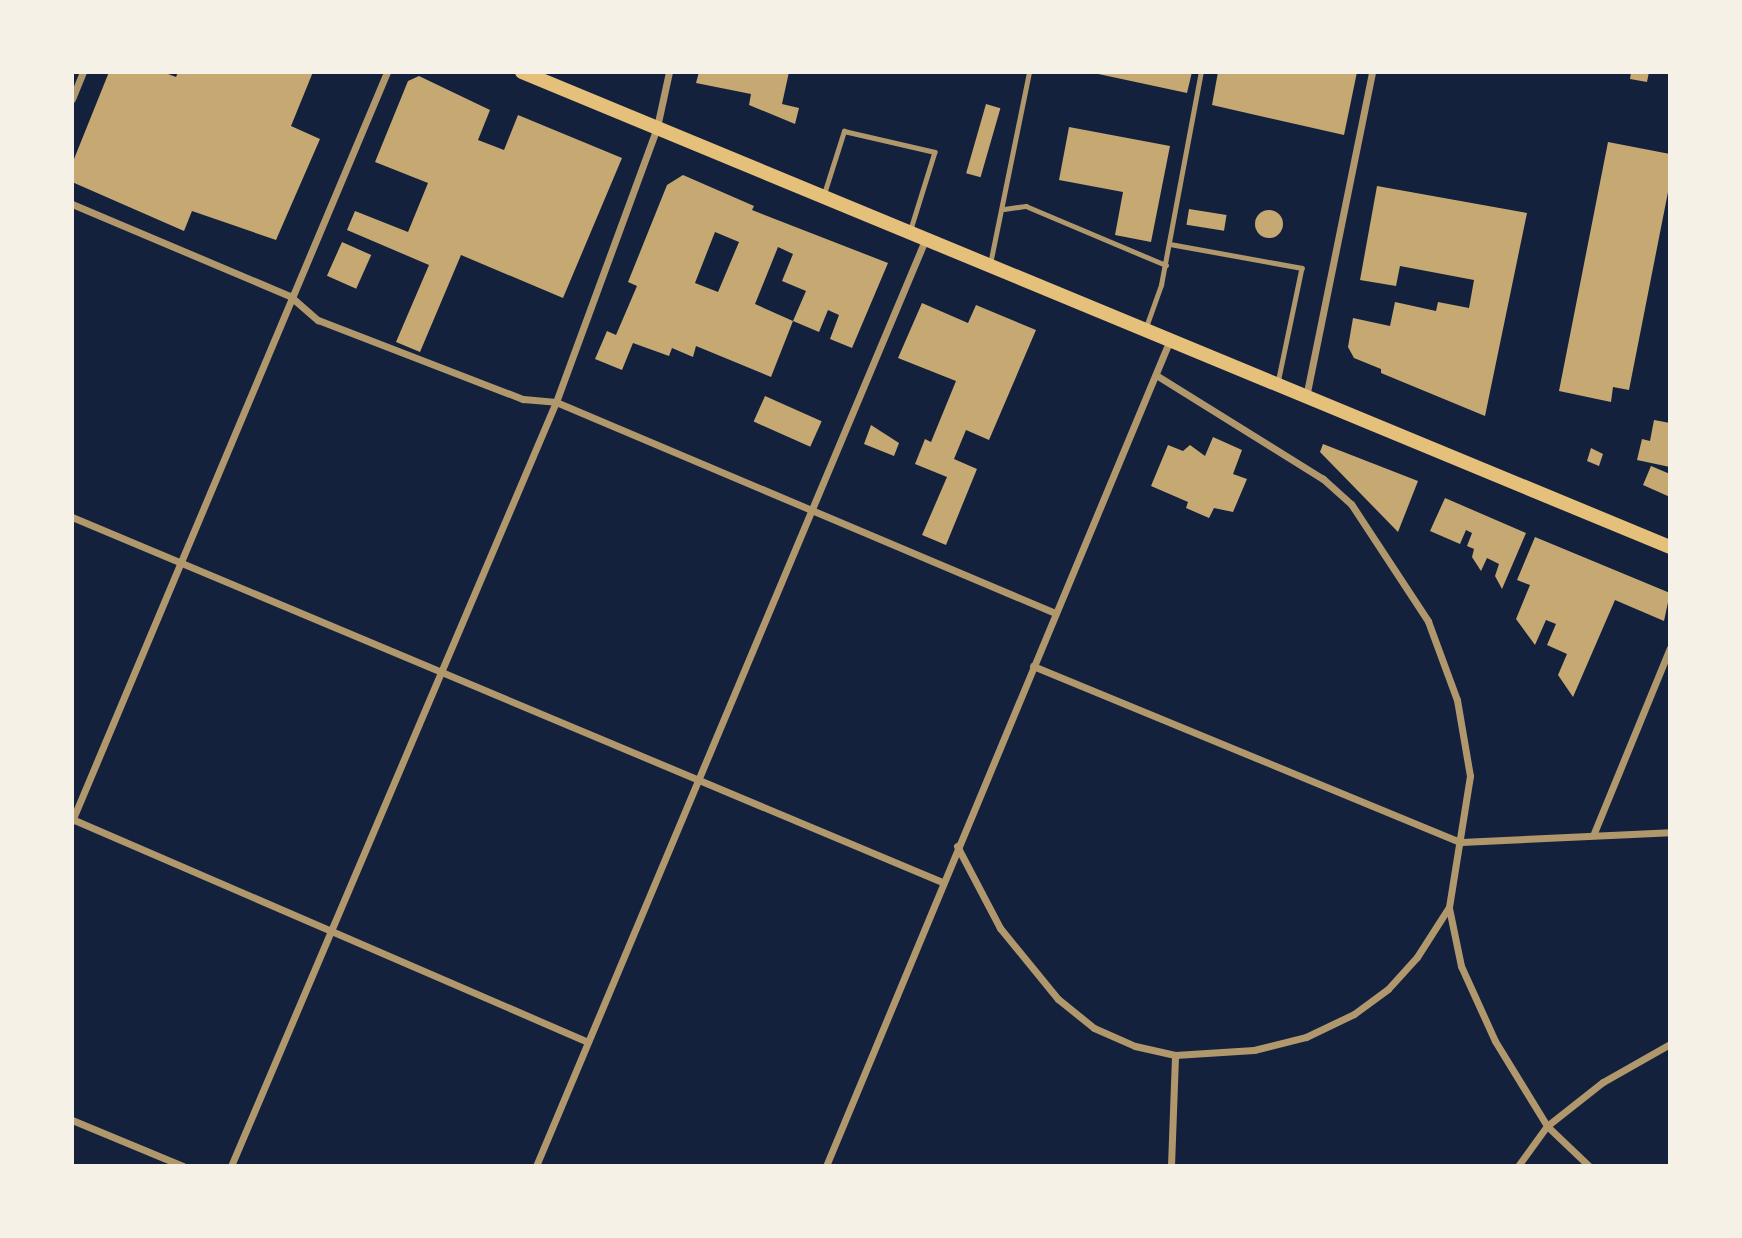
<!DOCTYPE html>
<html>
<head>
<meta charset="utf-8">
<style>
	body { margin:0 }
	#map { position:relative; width:1742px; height:1238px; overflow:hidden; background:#14213d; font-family:"Alegreya Sans",sans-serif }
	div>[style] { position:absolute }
	.building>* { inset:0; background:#c6a872; transform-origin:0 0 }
	.round { border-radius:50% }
	.service>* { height:4.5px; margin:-2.25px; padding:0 2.25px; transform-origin:2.25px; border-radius:2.25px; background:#b1986c }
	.minor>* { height:7px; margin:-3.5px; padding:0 3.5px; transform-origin:3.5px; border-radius:3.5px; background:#b1986c }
	.primary>* { height:14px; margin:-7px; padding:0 7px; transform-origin:7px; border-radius:7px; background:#e5c07b }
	span { translate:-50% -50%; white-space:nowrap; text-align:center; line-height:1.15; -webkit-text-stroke:5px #f6f1e7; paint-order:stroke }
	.frame { position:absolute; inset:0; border:74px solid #f6f1e7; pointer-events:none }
</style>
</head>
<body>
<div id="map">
	<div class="building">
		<div style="clip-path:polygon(109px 72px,163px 72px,176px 77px,178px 72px,313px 72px,291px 126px,320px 139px,276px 240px,192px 211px,184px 231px,72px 182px,72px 164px)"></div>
		<div style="clip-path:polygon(699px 72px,789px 72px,782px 104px,799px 108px,795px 124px,749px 105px,751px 94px,696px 83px)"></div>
		<div style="clip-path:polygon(1089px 72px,1192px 72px,1187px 93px)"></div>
		<div style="clip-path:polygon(1218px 72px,1357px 72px,1344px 135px,1212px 105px)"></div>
		<div style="clip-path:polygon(1631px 72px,1649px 72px,1647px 82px,1630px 79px)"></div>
		<div style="clip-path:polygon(419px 76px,490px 110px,478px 140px,504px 150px,518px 115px,622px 158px,563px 298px,461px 255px,420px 352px,396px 342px,429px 265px,347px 230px,355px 211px,408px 232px,428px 183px,375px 162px,408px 81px)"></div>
		<div style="left:986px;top:104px;width:15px;height:72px;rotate:16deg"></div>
		<div style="clip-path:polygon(1069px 127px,1170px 146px,1151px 242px,1115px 235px,1123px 192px,1059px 180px)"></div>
		<div style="clip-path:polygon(1608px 142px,1670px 154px,1670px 182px,1629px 390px,1613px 387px,1611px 402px,1559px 391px)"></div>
		<div style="clip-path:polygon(evenodd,683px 175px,754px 206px,752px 210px,888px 263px,852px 348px,830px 339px,839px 315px,828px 310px,819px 332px,793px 321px,806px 291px,782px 281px,793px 254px,778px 247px,755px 304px,793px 321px,771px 377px,696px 346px,693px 357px,672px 348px,669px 356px,633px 343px,622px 370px,595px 359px,607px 331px,616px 335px,637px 286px,628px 282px,667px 185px,683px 175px,715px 232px,739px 242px,718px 292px,695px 283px,715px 232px)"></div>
		<div style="clip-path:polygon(1377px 186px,1527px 213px,1485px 416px,1381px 373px,1381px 369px,1354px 358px,1348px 347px,1353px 318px,1390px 326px,1395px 302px,1436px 311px,1438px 302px,1469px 308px,1474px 280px,1400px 266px,1396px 286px,1360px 280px)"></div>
		<div style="left:1189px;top:209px;width:38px;height:16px;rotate:9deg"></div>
		<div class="round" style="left:1255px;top:210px;width:28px;height:28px"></div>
		<div style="left:342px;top:242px;width:32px;height:37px;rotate:24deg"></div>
		<div style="clip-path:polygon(922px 303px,968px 323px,976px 305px,1036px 330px,989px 440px,966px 430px,954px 459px,977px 469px,946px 545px,922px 535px,947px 477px,915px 464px,925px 439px,931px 442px,956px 381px,898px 358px)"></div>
		<div style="left:765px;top:396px;width:62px;height:28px;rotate:24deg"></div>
		<div style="clip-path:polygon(1654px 420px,1670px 423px,1670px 467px,1637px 460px,1642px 439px,1650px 441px)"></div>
		<div style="clip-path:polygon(871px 425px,899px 443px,894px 456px,864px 444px)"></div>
		<div style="clip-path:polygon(1213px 437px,1242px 450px,1233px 474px,1247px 479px,1233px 512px,1214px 508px,1209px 518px,1186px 508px,1188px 502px,1151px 486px,1168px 445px,1183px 451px,1190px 445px,1205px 456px)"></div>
		<div style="clip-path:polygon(1323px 444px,1418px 481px,1398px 532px,1320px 452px)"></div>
		<div style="clip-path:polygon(1591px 448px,1603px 454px,1599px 466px,1587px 461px)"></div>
		<div style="clip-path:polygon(1651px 466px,1670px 474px,1670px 497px,1643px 485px)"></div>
		<div style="clip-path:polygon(1445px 498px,1526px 533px,1502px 589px,1495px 576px,1499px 564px,1487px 558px,1481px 571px,1472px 557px,1474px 549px,1467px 546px,1472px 533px,1466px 530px,1460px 544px,1430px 531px)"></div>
		<div style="clip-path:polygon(1535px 537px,1670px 593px,1664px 621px,1615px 600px,1573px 697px,1558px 675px,1567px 654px,1547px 645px,1556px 624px,1546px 620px,1535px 645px,1516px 619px,1530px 585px,1517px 580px)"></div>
	</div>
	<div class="service">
		<div style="left:824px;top:194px;width:66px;rotate:-72.4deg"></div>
		<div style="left:844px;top:131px;width:93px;rotate:13deg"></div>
		<div style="left:935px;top:152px;width:81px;rotate:107.3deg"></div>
		<div style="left:1004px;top:209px;width:22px;rotate:-8deg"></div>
		<div style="left:1026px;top:206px;width:152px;rotate:22.9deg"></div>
		<div style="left:1170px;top:244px;width:134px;rotate:10.3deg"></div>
		<div style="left:1302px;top:268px;width:117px;rotate:101.8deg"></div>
		<div style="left:990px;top:264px;width:196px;rotate:-78.5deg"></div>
		<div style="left:1146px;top:327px;width:45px;rotate:-70.3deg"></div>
		<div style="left:1161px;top:285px;width:217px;rotate:-79.4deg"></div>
	</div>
	<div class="minor">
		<div style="left:72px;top:99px;width:29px;rotate:-68deg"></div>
		<div style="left:72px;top:204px;width:237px;rotate:22.9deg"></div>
		<div style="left:290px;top:296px;width:37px;rotate:41deg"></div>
		<div style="left:318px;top:320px;width:220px;rotate:21.1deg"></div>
		<div style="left:523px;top:399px;width:33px;rotate:5deg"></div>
		<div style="left:556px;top:402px;width:542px;rotate:22.92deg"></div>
		<div style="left:1306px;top:397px;width:332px;rotate:-78.5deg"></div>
		<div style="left:72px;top:517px;width:943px;rotate:22.76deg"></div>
		<div style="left:1033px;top:666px;width:463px;rotate:22.4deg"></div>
		<div style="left:1461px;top:842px;width:209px;rotate:-2.7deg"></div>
		<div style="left:72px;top:819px;width:562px;rotate:23.37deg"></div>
		<div style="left:72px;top:821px;width:813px;rotate:-67.19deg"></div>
		<div style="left:1594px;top:833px;width:200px;rotate:-67.7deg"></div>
		<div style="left:957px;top:846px;width:93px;rotate:62.3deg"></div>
		<div style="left:1000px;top:928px;width:92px;rotate:50.8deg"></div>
		<div style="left:1058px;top:999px;width:46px;rotate:38.9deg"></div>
		<div style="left:1094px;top:1028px;width:45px;rotate:23.7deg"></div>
		<div style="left:1135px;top:1046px;width:41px;rotate:12.7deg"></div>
		<div style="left:1175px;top:1055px;width:79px;rotate:-3.6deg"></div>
		<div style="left:1254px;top:1050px;width:54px;rotate:-14deg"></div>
		<div style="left:1306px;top:1037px;width:53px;rotate:-25.6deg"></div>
		<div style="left:1354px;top:1014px;width:42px;rotate:-36.3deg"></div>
		<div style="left:1388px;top:989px;width:43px;rotate:-47.8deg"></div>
		<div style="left:1417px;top:957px;width:59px;rotate:-57.4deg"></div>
		<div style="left:1449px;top:907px;width:133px;rotate:-80.9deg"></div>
		<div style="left:1470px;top:776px;width:77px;rotate:-99.7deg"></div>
		<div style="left:1457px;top:700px;width:84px;rotate:-110.2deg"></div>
		<div style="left:1428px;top:621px;width:140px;rotate:-123.3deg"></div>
		<div style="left:1351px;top:504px;width:38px;rotate:-138deg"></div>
		<div style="left:1323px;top:479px;width:197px;rotate:-148.1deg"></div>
		<div style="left:1449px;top:908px;width:59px;rotate:78.3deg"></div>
		<div style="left:1461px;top:966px;width:82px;rotate:65.6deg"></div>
		<div style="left:1495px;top:1041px;width:100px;rotate:58.5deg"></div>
		<div style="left:1547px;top:1126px;width:58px;rotate:43.6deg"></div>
		<div style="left:72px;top:1120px;width:120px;rotate:22.5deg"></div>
		<div style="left:231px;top:1166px;width:830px;rotate:-66.96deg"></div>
		<div style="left:556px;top:402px;width:293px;rotate:-69.8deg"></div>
		<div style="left:657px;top:127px;width:56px;rotate:-77.7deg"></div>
		<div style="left:536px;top:1166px;width:1004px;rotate:-67.21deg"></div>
		<div style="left:826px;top:1166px;width:893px;rotate:-67.4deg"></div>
		<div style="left:1171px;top:1166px;width:111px;rotate:-87.9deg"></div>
		<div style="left:1518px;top:1166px;width:49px;rotate:-54.1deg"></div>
		<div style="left:1547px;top:1126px;width:71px;rotate:-38.2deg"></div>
		<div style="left:1603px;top:1082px;width:77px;rotate:-29.6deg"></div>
	</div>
	<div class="primary">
		<div style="left:522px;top:72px;width:1242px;rotate:22.48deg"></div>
	</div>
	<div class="frame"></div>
</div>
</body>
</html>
